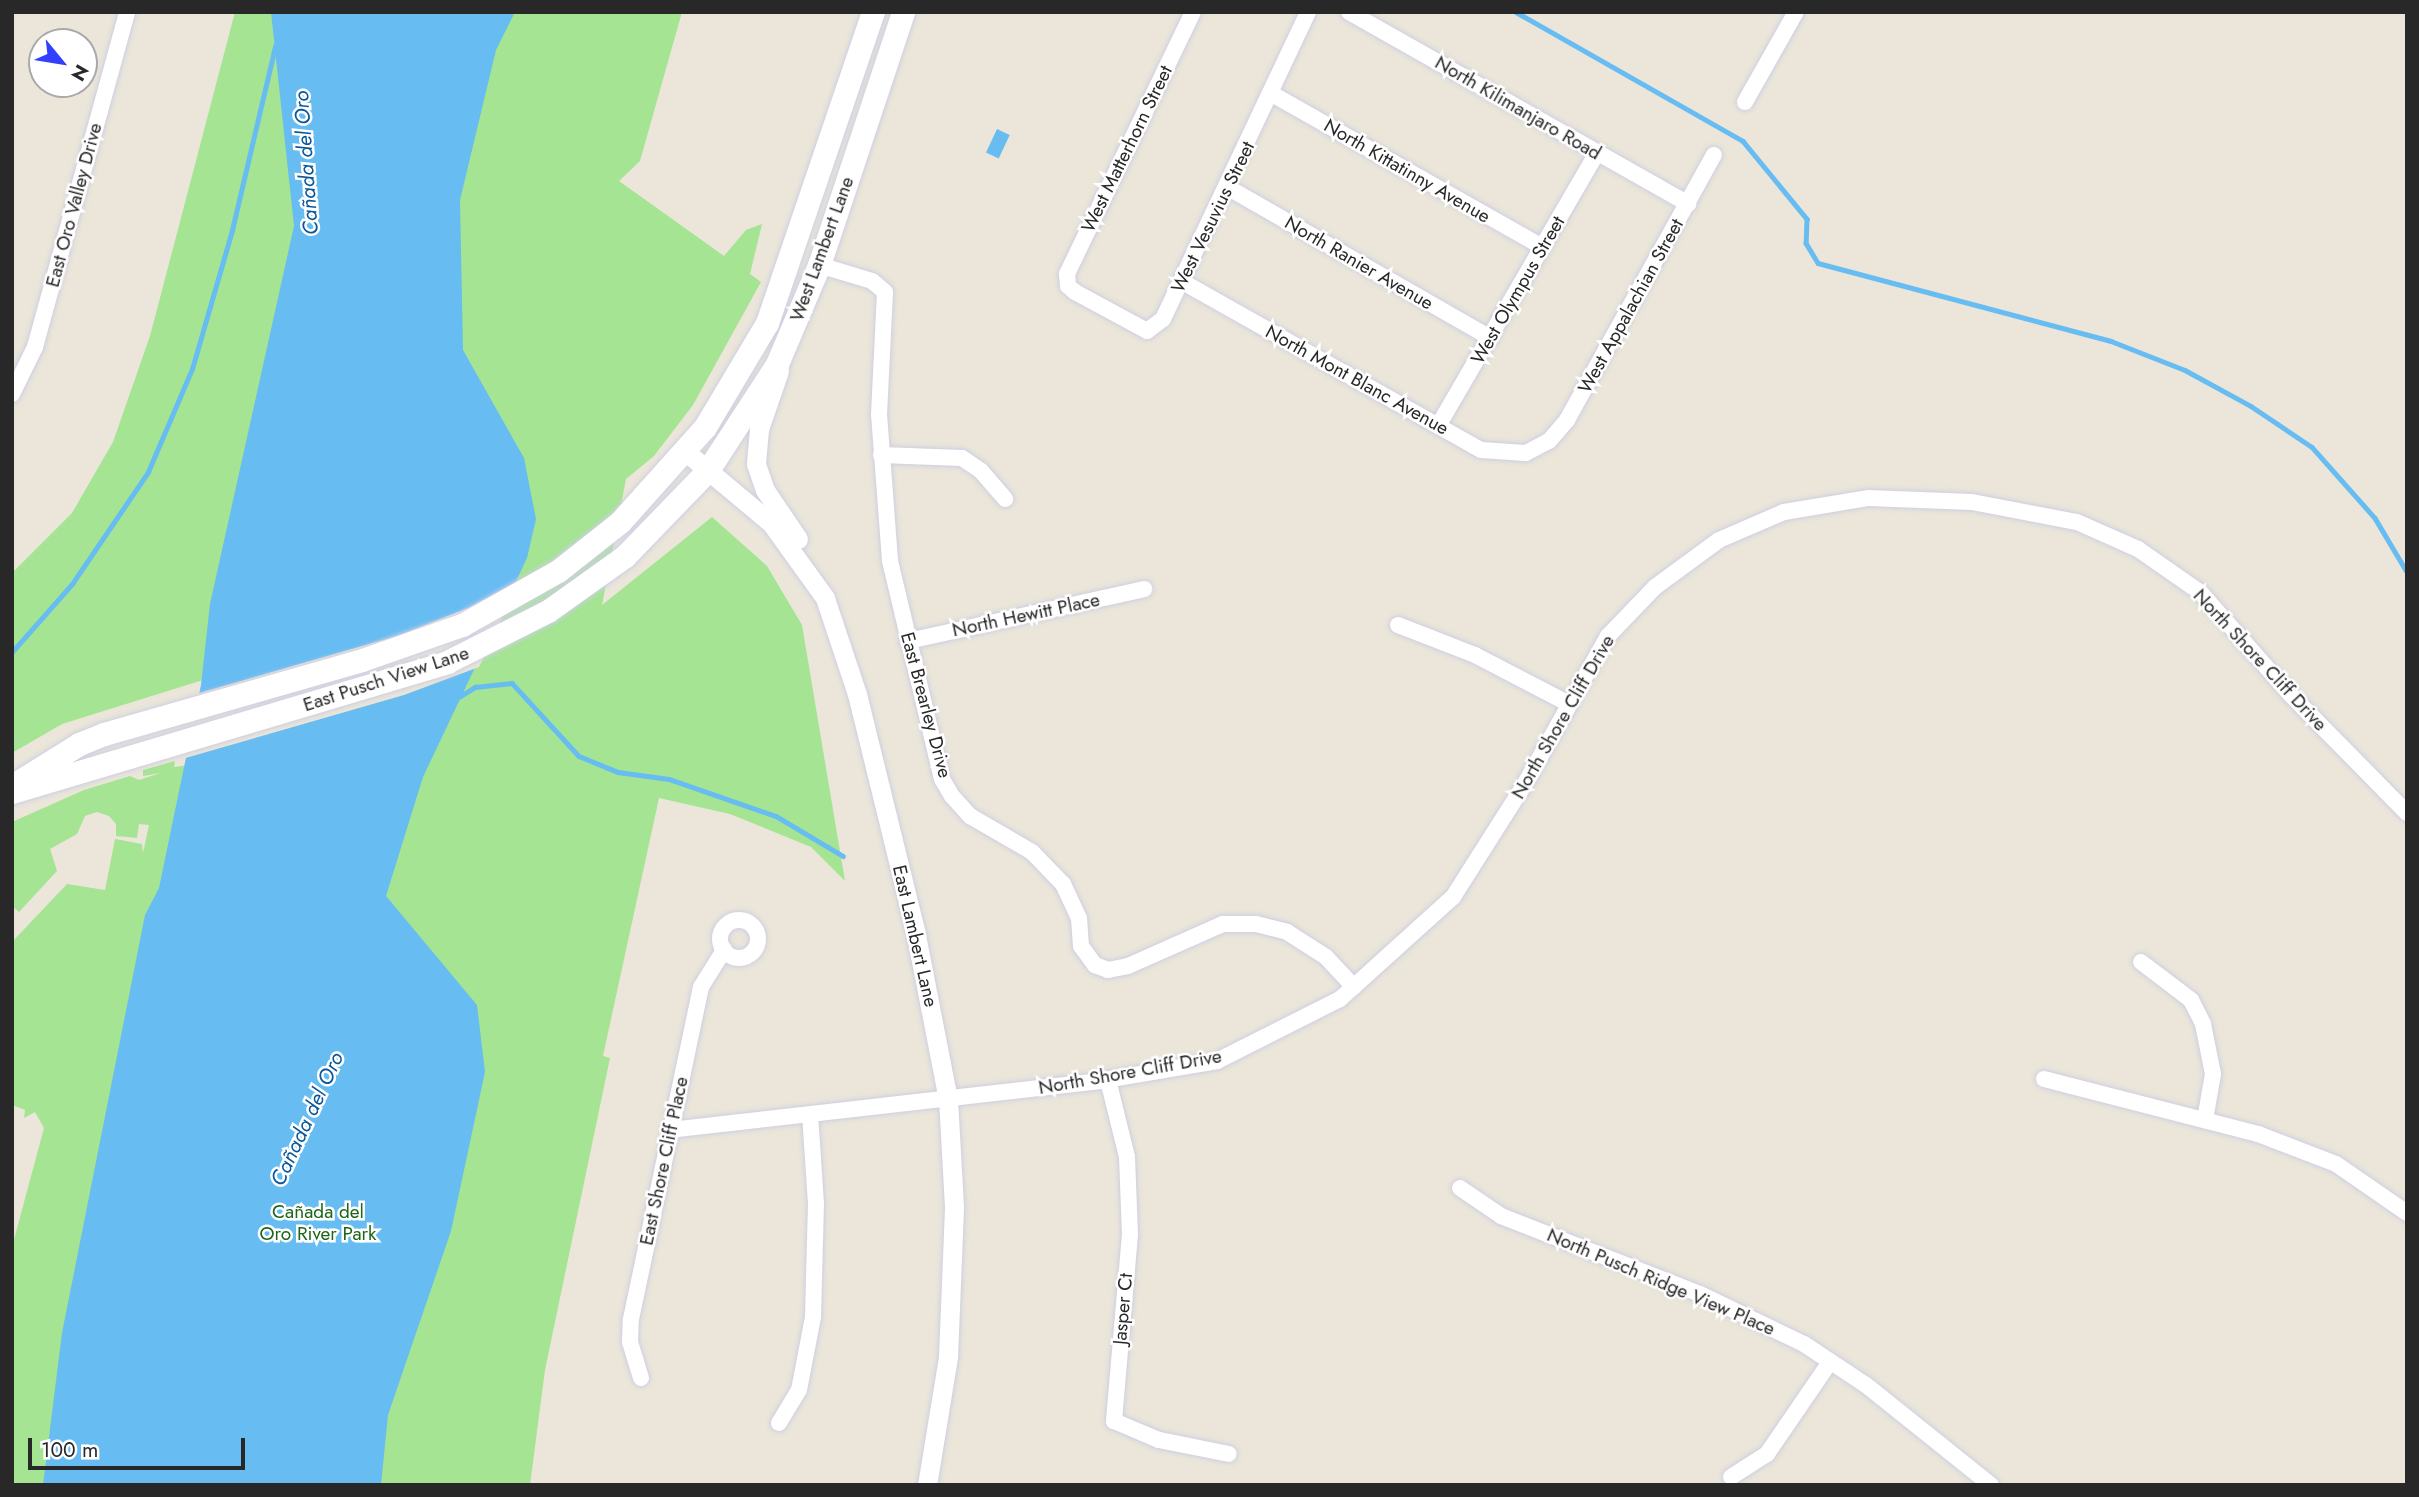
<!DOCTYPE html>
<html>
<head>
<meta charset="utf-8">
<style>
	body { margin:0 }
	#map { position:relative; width:2419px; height:1497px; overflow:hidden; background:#ebe6d9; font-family:Jost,sans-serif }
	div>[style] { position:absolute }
	.green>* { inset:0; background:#a4e493 }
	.water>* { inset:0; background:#67bcf2; transform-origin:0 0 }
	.pier>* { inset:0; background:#ebe6d9 }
	.stream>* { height:4.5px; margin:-2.25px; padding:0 2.25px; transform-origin:2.25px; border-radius:2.25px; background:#67bcf2 }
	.roads { filter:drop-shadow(0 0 2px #cecfe2) drop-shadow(0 0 2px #cecfe2) }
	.minor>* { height:16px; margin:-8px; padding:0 8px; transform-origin:8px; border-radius:8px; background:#fff }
	.minor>.ring { margin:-8px; padding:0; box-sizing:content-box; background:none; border:16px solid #fff; border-radius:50% }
	.tertiary>* { height:19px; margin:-9.5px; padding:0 9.5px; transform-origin:9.5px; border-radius:9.5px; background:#fff }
	.secondary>* { height:23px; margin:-11.5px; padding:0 11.5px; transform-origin:11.5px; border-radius:11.5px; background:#fff }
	span { translate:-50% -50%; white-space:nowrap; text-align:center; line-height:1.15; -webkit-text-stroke:5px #fff; paint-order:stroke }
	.street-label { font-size:19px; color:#282828 }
	.park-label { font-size:19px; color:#1d6617 }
	.water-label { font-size:21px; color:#09569b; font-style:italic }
	.frame { position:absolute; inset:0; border:14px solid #282828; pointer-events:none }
	.north { position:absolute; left:28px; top:28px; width:70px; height:70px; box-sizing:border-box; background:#fff; border:2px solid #a9a9a9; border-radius:50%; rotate:120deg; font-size:19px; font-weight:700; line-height:28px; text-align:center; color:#282828 }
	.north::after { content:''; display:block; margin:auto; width:24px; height:32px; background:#323fff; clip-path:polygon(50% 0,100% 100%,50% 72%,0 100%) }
	.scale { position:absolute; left:28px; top:1438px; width:217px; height:32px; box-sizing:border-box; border:4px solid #282828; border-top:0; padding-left:9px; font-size:21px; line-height:24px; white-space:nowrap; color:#282828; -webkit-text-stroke:5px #fff; paint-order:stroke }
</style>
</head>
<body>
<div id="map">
	<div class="green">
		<div style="clip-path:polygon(235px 12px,682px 12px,640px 161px,619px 181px,724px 256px,746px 230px,762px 224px,750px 274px,761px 282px,693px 405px,654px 456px,626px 479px,602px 605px,712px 517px,767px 566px,802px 625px,845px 881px,811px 847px,730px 814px,659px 798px,603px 1056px,610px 1058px,545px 1370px,530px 1485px,12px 1485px,12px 1247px,44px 1128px,35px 1112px,24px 1118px,25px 1110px,12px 1105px,12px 942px,67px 884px,105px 890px,115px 839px,142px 844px,143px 853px,149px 825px,139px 824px,137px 838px,116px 836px,116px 824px,109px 816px,97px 812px,85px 816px,77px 834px,50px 849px,57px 871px,19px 912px,12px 906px,12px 822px,84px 790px,130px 776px,139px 780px,161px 773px,143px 776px,143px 770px,175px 761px,174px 767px,203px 763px,306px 648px,62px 724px,12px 753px,12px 573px,72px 513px,113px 442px,150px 336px)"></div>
	</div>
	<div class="water">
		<div style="clip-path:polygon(271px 12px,515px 12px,496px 50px,460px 200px,463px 350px,524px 458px,536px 519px,527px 558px,423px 777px,386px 896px,477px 1005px,485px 1072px,451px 1231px,388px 1415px,381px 1485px,43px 1485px,62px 1333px,145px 915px,159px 888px,201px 685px,210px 604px,294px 226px)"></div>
		<div style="left:997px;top:129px;width:14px;height:26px;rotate:25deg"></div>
	</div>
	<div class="pier">
		<div style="clip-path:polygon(520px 580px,479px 667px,404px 695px,182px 759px,196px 694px,397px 636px,468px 608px)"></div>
	</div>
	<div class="stream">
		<div style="left:1516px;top:12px;width:261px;rotate:29.6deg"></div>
		<div style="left:1743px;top:141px;width:101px;rotate:50.6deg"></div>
		<div style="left:1807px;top:219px;width:24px;rotate:92deg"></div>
		<div style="left:1806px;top:243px;width:23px;rotate:59deg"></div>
		<div style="left:1818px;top:263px;width:303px;rotate:14.9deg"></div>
		<div style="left:2111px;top:341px;width:79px;rotate:21.4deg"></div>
		<div style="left:2185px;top:370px;width:75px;rotate:28.6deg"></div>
		<div style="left:2251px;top:406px;width:73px;rotate:33.9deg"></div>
		<div style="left:2312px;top:447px;width:95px;rotate:48.4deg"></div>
		<div style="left:2375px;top:518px;width:63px;rotate:59.3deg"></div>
		<div style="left:12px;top:652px;width:91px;rotate:-48.6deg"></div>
		<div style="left:72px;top:584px;width:135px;rotate:-55.8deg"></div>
		<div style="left:148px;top:472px;width:112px;rotate:-66.9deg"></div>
		<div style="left:192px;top:369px;width:145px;rotate:-73.9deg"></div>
		<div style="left:232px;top:230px;width:189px;rotate:-76.8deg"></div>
		<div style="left:459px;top:697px;width:19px;rotate:-32deg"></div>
		<div style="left:475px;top:687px;width:37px;rotate:-6deg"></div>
		<div style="left:512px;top:683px;width:99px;rotate:47.5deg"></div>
		<div style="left:579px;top:756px;width:42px;rotate:22.3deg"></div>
		<div style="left:618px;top:772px;width:51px;rotate:7.8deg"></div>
		<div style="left:669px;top:779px;width:113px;rotate:19.1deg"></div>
		<div style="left:776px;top:816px;width:78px;rotate:30.8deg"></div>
	</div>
	<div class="roads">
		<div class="minor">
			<div style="left:1193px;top:12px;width:291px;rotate:115.7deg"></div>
			<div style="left:1067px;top:274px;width:12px;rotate:85deg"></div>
			<div style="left:1068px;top:286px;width:9px;rotate:41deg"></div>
			<div style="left:1075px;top:292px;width:82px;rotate:28.4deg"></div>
			<div style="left:1147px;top:331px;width:20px;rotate:-37deg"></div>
			<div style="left:1163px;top:319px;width:340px;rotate:-64.7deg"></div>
			<div style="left:1349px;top:12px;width:390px;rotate:29.5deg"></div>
			<div style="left:1272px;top:94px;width:310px;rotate:29.5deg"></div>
			<div style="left:1745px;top:102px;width:103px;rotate:-60.5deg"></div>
			<div style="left:1227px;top:187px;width:304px;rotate:29.8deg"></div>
			<div style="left:819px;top:265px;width:55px;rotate:16.8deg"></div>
			<div style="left:872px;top:281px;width:17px;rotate:40deg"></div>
			<div style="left:885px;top:292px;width:122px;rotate:92.8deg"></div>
			<div style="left:879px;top:414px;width:147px;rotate:85.7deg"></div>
			<div style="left:890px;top:561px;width:224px;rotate:76.6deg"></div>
			<div style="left:942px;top:779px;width:20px;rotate:60deg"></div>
			<div style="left:952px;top:796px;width:27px;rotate:48deg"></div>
			<div style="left:970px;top:816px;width:72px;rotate:30.1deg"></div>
			<div style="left:1032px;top:852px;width:45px;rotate:45.9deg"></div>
			<div style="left:1063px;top:884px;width:38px;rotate:65deg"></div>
			<div style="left:1079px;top:918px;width:28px;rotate:86deg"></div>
			<div style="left:1081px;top:946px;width:24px;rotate:54deg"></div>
			<div style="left:1095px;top:965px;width:14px;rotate:21deg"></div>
			<div style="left:1108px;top:970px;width:20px;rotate:-11deg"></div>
			<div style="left:1128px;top:966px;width:104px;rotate:-23.9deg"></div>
			<div style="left:1223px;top:924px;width:33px"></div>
			<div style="left:1256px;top:924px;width:32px;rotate:14deg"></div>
			<div style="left:1287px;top:932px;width:46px;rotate:32.7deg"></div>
			<div style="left:1326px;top:957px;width:41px;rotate:47deg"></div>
			<div style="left:1181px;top:281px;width:344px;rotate:29.4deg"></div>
			<div style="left:1481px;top:450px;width:45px;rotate:3.8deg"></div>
			<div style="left:1526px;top:453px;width:26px;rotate:-28deg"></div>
			<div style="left:1549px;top:441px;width:28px;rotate:-49deg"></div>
			<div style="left:1567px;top:420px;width:303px;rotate:-61deg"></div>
			<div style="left:12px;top:394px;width:52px;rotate:-63.9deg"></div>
			<div style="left:35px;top:347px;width:347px;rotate:-74.6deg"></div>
			<div style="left:1438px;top:426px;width:316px;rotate:-59.8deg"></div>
			<div style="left:881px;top:455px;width:81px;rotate:2.1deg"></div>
			<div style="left:962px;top:458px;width:23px;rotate:34deg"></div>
			<div style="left:981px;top:471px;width:37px;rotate:49deg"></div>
			<div style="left:1398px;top:625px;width:83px;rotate:21.3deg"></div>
			<div style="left:1475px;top:655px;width:106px;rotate:27.5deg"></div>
			<div style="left:908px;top:641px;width:242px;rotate:-12.4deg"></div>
			<div class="ring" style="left:720px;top:920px;width:22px;height:22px"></div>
			<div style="left:2141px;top:962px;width:63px;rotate:37.2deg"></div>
			<div style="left:2191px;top:1000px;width:27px;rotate:63deg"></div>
			<div style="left:2203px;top:1024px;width:51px;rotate:78.7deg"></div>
			<div style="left:2213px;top:1074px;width:47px;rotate:99.9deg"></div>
			<div style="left:2044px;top:1079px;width:221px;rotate:14.4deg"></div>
			<div style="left:2258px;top:1134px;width:84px;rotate:21deg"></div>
			<div style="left:2336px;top:1164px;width:86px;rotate:34.6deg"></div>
			<div style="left:1108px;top:1080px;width:79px;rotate:76.1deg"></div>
			<div style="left:1127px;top:1157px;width:77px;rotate:87.8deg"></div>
			<div style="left:1130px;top:1234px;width:188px;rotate:94.9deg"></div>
			<div style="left:1114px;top:1421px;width:49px;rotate:22.9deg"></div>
			<div style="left:1159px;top:1440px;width:71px;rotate:11.3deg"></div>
			<div style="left:670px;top:1130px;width:432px;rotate:-6.5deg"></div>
			<div style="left:1099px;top:1081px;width:120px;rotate:-9.6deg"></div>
			<div style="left:1217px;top:1061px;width:138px;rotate:-26.8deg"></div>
			<div style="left:1340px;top:999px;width:152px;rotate:-42.1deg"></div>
			<div style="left:1453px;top:897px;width:136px;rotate:-57.6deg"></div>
			<div style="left:1526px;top:782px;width:167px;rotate:-60.7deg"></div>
			<div style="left:1608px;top:636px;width:68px;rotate:-46.2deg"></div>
			<div style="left:1655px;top:587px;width:79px;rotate:-36.3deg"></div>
			<div style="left:1719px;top:540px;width:71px;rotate:-23.3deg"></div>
			<div style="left:1784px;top:512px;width:86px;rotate:-9.4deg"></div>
			<div style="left:1869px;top:498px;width:103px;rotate:2.2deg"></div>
			<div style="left:1972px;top:502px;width:107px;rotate:10.8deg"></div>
			<div style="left:2077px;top:522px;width:67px;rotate:23.9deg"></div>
			<div style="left:2138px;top:549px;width:77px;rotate:34.9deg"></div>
			<div style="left:2201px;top:593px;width:136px;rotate:48.6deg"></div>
			<div style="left:2291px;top:695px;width:165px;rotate:45.5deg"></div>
			<div style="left:1460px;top:1188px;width:50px;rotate:34.3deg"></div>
			<div style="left:1501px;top:1216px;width:214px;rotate:21.4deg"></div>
			<div style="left:1700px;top:1294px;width:115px;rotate:25.7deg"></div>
			<div style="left:1804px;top:1344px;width:74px;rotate:33.5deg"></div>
			<div style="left:1866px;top:1385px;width:160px;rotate:38.7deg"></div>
			<div style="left:641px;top:1378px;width:38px;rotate:-107deg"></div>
			<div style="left:630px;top:1342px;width:23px;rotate:-88deg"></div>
			<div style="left:631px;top:1319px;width:339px;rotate:-78.1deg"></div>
			<div style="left:701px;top:987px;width:44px;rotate:-58.1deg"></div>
			<div style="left:779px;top:1423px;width:39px;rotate:-59deg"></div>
			<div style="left:799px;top:1390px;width:74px;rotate:-79.1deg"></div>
			<div style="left:813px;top:1317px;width:113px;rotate:-88.5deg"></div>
			<div style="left:816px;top:1204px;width:90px;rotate:-93.8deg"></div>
			<div style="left:1731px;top:1477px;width:43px;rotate:-32.6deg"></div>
			<div style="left:1767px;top:1454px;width:112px;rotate:-55.6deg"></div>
		</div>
		<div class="tertiary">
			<div style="left:779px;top:371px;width:61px;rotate:109deg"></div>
			<div style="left:759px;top:429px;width:35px;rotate:95deg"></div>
			<div style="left:756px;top:464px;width:28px;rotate:71deg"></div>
			<div style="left:765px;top:490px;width:59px;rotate:56deg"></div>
			<div style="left:686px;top:452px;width:111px;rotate:39.9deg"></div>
			<div style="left:771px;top:523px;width:92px;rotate:54.2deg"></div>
			<div style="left:825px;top:598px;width:101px;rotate:71.6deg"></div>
			<div style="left:857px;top:694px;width:248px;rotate:76.2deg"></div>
			<div style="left:916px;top:935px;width:167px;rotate:79deg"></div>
			<div style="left:948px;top:1099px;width:109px;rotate:86.8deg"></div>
			<div style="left:954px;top:1208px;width:149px;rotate:92.3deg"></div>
			<div style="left:948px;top:1357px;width:130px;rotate:99.3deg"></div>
		</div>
		<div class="secondary">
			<div style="left:18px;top:782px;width:72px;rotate:-31.9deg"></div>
			<div style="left:79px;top:744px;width:27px;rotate:-22deg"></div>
			<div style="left:104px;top:734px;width:268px;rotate:-16deg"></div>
			<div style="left:362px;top:660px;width:106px;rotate:-19.3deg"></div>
			<div style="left:462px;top:625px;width:110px;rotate:-29.4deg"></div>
			<div style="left:558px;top:571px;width:79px;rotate:-38.3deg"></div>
			<div style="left:620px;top:522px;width:127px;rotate:-48.2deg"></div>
			<div style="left:705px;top:427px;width:121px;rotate:-59.2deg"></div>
			<div style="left:767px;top:323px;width:329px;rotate:-71.2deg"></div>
			<div style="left:12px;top:792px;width:454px;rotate:-16.6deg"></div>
			<div style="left:447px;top:662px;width:113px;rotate:-26.8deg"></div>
			<div style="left:548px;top:611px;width:95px;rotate:-35.5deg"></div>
			<div style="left:625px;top:556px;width:120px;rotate:-46deg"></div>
			<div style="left:708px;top:470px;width:126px;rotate:-56.9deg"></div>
			<div style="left:777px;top:364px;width:108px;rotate:-67deg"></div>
			<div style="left:819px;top:265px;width:267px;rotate:-71.6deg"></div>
		</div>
	</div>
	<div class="street-label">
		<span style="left:1518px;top:108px;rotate:30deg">North Kilimanjaro Road</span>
		<span style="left:1127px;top:149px;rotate:-64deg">West Matterhorn Street</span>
		<span style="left:1407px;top:171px;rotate:30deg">North Kittatinny Avenue</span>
		<span style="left:74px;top:205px;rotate:-75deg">East Oro Valley Drive</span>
		<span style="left:1213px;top:217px;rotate:-64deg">West Vesuvius Street</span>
		<span style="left:822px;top:249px;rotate:-70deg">West Lambert Lane</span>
		<span style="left:1359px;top:263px;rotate:30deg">North Ranier Avenue</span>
		<span style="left:1518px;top:290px;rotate:-60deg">West Olympus Street</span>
		<span style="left:1631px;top:306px;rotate:-61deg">West Appalachian Street</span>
		<span style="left:1357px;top:380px;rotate:29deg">North Mont Blanc Avenue</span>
		<span style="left:1026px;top:615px;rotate:-12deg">North Hewitt Place</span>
		<span style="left:2260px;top:660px;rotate:47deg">North Shore Cliff Drive</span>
		<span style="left:386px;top:679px;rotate:-18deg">East Pusch View Lane</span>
		<span style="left:926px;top:705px;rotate:75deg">East Brearley Drive</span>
		<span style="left:1563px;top:717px;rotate:-60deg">North Shore Cliff Drive</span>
		<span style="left:915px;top:936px;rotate:77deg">East Lambert Lane</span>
		<span style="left:1130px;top:1072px;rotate:-10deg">North Shore Cliff Drive</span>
		<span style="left:664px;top:1161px;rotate:-78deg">East Shore Cliff Place</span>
		<span style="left:1661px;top:1282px;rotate:23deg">North Pusch Ridge View Place</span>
		<span style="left:1123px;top:1309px;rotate:-85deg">Jasper Ct</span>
	</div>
	<div class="park-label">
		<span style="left:318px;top:1223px">Cañada del<br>Oro River Park</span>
	</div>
	<div class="water-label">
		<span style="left:306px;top:163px;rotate:-94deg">Cañada del Oro</span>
		<span style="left:307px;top:1119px;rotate:-65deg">Cañada del Oro</span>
	</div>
	<div class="frame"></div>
	<div class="north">N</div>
	<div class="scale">100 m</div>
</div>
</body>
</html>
